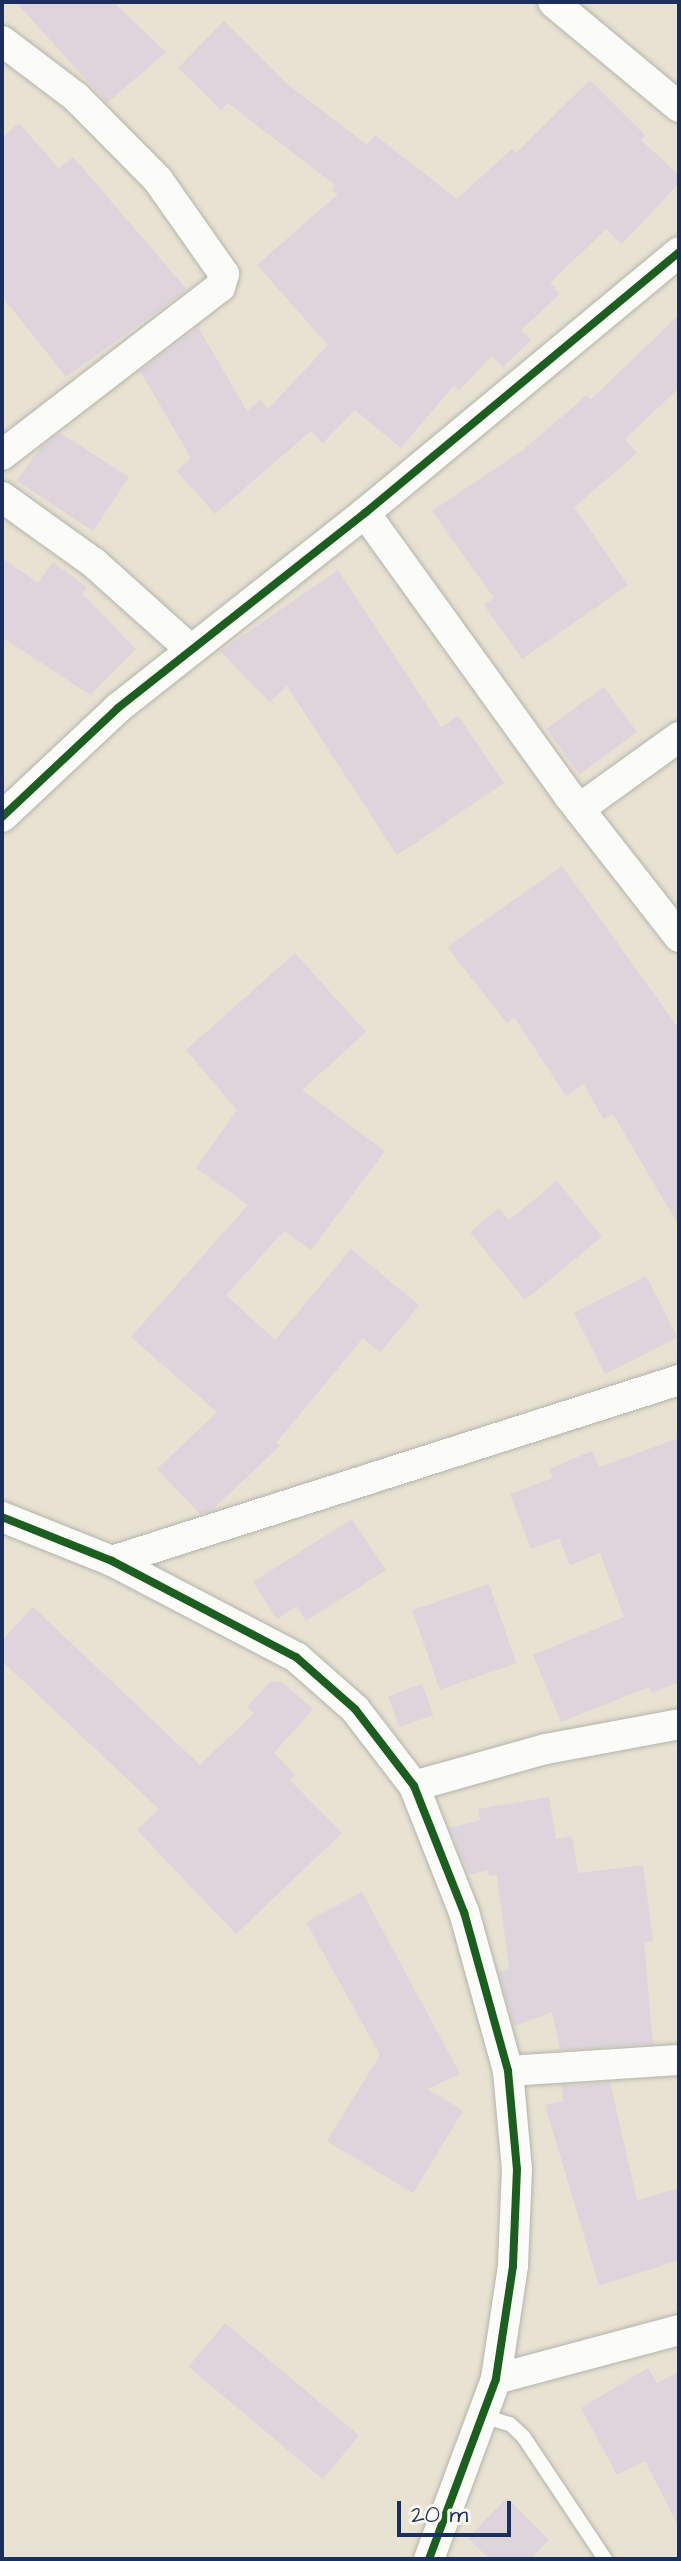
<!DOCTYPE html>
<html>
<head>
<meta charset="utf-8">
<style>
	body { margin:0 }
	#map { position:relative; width:681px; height:2561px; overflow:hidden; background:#e7e2d2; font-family:"Architects Daughter",sans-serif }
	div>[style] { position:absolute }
	.building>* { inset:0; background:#ddd5db; transform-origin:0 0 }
	.roads { filter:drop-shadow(0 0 2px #b4b3ad) drop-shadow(0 0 2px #b4b3ad) }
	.lane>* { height:14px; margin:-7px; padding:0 7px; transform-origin:7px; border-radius:7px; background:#fbfbf8 }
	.street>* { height:30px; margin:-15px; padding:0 15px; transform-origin:15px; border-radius:15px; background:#fbfbf8 }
	.cycleway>* { height:8px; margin:-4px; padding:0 4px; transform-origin:4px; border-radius:4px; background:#1b5e20 }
	span { translate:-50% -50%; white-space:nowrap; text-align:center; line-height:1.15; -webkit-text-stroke:6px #fbf7ec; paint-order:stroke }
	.frame { position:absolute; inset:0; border:4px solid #1b2f5e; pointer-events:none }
	.scale { position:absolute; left:397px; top:2501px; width:114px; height:36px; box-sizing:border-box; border:4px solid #1b2f5e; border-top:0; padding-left:10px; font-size:24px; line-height:28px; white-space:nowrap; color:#1b2f5e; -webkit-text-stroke:6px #fbf7ec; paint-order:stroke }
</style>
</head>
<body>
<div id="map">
	<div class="building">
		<div style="clip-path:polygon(16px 2px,113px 2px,166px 52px,107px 103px)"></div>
		<div style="clip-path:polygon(224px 21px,286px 83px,367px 145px,375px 135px,457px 199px,512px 149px,516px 153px,590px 80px,645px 135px,641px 140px,679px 175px,679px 183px,622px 244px,606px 229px,550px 283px,560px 294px,521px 330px,531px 340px,503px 367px,492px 356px,459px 390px,454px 385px,401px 448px,355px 410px,323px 443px,311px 431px,215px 514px,177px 471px,191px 458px,140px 371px,198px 327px,247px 411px,260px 400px,268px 409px,328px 345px,257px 265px,338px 194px,332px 190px,335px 185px,228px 103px,221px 110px,178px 68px)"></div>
		<div style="clip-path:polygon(19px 123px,59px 169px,73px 157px,187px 290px,66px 377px,2px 296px,2px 138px)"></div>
		<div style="clip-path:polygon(679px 315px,679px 388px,625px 439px,637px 453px,574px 507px,628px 585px,522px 659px,484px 605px,494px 598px,432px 511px,523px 450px,587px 395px,591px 399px)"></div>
		<div style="clip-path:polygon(60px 433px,129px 477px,93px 531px,17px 481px,39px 449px)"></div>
		<div style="clip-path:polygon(2px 558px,38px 583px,53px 562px,87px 587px,82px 594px,136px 649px,90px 695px,2px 637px)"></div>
		<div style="clip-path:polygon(338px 570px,441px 727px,458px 716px,504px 783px,397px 855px,287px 686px,270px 702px,220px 651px)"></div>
		<div style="left:604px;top:687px;width:56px;height:71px;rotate:54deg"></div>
		<div style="clip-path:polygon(562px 866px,679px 1029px,679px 1226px,613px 1114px,603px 1119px,584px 1084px,566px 1096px,514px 1017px,507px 1023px,447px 947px)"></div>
		<div style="clip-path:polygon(295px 953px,366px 1032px,302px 1090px,385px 1151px,311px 1250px,284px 1231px,226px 1295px,275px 1340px,351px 1249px,419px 1305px,380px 1353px,363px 1338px,276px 1443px,280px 1446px,212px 1510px,200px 1514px,157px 1469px,217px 1412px,131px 1337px,248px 1205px,196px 1168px,237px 1110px,186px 1050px)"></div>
		<div style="clip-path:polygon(557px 1181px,602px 1237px,525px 1300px,470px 1232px,499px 1208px,509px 1220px)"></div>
		<div style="left:646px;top:1276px;width:69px;height:81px;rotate:63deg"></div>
		<div style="clip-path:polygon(679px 1438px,679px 1682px,652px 1693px,649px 1687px,561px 1722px,533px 1655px,624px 1617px,600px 1553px,570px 1565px,559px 1538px,531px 1549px,510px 1494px,553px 1478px,549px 1469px,592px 1451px,599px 1467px)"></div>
		<div style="clip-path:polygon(352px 1519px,386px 1570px,306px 1621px,297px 1606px,277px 1619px,253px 1582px)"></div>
		<div style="left:489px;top:1584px;width:84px;height:81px;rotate:71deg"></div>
		<div style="clip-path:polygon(33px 1607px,200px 1765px,254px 1713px,247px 1707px,270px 1682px,282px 1682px,313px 1709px,274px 1753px,295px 1775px,290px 1780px,342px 1833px,236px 1934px,137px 1830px,159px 1809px,2px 1661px,2px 1640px)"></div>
		<div style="left:422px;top:1684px;width:33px;height:36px;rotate:70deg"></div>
		<div style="clip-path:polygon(549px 1797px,556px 1839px,572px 1836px,578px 1873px,643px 1865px,653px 1941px,644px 1942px,653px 2044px,560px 2050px,552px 2012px,514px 2026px,499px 1972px,509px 1968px,497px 1875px,489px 1876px,488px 1870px,469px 1875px,450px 1828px,480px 1820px,478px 1809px)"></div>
		<div style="clip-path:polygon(362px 1892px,460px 2074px,427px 2089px,463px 2111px,413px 2193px,327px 2141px,380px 2055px,306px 1922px)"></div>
		<div style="clip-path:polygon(610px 2082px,637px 2200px,679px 2188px,679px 2260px,599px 2286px,545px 2105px,563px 2101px,562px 2086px)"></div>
		<div style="left:225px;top:2323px;width:175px;height:57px;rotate:40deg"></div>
		<div style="clip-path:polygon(648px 2368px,657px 2383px,679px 2372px,679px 2527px,645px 2461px,617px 2475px,581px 2408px)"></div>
		<div style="clip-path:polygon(507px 2498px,549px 2540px,531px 2559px,489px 2559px,468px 2538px)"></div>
	</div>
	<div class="roads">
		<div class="lane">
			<div style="left:483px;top:2416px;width:28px;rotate:17deg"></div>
			<div style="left:510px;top:2424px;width:18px;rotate:43deg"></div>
			<div style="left:523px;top:2436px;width:148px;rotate:56.3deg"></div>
		</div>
		<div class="street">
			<div style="left:553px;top:2px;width:164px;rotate:39.8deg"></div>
			<div style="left:2px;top:41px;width:93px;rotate:37.1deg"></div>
			<div style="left:76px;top:97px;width:117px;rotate:45.3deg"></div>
			<div style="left:158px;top:180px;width:115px;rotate:54.9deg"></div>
			<div style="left:224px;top:274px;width:14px;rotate:107deg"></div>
			<div style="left:220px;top:287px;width:275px;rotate:142.4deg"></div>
			<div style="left:2px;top:497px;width:113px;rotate:35.7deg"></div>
			<div style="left:94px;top:563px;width:130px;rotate:41.9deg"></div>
			<div style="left:365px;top:513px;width:349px;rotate:54.2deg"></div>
			<div style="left:569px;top:796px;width:179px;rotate:52deg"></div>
			<div style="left:579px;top:809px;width:123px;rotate:-35.8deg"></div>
			<div style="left:2px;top:817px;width:159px;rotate:-43.2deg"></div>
			<div style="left:118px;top:708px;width:315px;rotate:-38.3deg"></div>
			<div style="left:365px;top:513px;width:408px;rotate:-39.7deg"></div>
			<div style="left:2px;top:1517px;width:118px;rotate:21.8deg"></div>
			<div style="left:112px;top:1561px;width:208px;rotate:27.6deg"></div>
			<div style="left:296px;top:1657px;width:79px;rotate:41.4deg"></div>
			<div style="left:355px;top:1709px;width:97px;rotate:52.5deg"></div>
			<div style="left:414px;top:1786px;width:136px;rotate:68.4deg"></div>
			<div style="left:464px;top:1912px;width:165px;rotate:74.5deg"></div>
			<div style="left:508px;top:2071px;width:98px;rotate:84.8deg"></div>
			<div style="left:517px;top:2169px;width:97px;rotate:92.4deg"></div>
			<div style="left:513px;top:2266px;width:114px;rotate:98.6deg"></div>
			<div style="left:496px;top:2379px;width:192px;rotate:110.4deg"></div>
			<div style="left:112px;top:1561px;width:595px;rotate:-17.7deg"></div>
			<div style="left:414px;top:1786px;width:137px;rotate:-15.7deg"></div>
			<div style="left:546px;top:1749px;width:135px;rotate:-10.6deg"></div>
			<div style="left:508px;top:2071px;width:171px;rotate:-3.7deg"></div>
			<div style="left:496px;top:2379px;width:189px;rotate:-15deg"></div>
		</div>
	</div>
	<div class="cycleway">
		<div style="left:2px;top:817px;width:159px;rotate:-43.2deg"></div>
		<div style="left:118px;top:708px;width:315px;rotate:-38.3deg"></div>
		<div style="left:365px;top:513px;width:408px;rotate:-39.7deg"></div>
		<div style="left:2px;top:1517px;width:118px;rotate:21.8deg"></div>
		<div style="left:112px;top:1561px;width:208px;rotate:27.6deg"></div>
		<div style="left:296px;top:1657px;width:79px;rotate:41.4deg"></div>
		<div style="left:355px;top:1709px;width:97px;rotate:52.5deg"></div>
		<div style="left:414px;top:1786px;width:136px;rotate:68.4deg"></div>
		<div style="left:464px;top:1912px;width:165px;rotate:74.5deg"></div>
		<div style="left:508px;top:2071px;width:98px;rotate:84.8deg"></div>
		<div style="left:517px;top:2169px;width:97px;rotate:92.4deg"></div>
		<div style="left:513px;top:2266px;width:114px;rotate:98.6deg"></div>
		<div style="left:496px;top:2379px;width:192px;rotate:110.4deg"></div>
	</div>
	<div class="frame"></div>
	<div class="scale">20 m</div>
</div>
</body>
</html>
